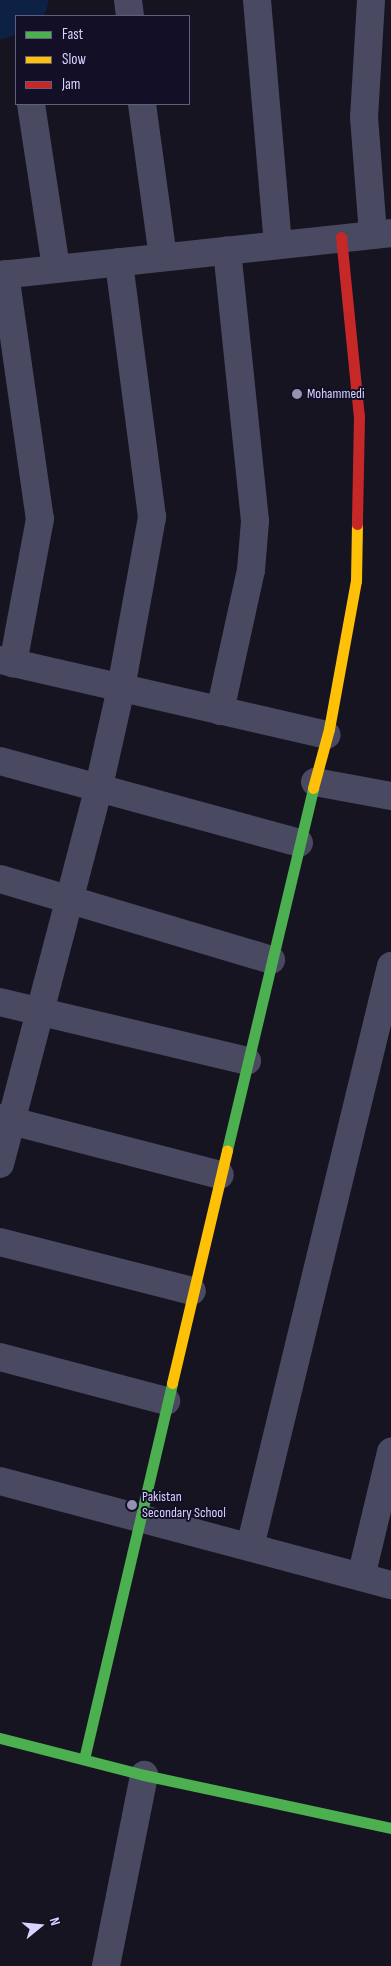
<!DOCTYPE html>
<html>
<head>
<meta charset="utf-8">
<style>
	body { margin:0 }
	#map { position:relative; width:391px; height:1966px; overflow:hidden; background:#161421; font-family:"Sofia Sans Condensed",sans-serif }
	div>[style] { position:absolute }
	.river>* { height:55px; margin:-27.5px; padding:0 27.5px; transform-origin:27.5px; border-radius:27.5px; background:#0d2144 }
	.street>* { height:28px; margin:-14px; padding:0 14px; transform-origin:14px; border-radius:14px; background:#4a4962 }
	.fast>* { height:11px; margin:-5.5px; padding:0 5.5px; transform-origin:5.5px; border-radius:5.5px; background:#4caf50 }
	.slow>* { height:11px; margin:-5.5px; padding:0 5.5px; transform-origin:5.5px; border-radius:5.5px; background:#ffc107 }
	.jam>* { height:11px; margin:-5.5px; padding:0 5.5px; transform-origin:5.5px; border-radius:5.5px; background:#c62828 }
	.dots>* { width:14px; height:14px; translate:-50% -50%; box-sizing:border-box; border:2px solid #130f26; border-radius:50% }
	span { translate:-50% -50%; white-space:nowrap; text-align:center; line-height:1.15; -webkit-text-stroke:4px #130f26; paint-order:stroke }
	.poi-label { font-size:14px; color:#d9d4ff }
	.left { translate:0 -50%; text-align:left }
	.legend { position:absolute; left:15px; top:15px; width:175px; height:90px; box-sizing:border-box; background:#130f26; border:1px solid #625e7d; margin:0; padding:6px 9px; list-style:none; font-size:15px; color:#d9d4ff }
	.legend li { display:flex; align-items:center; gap:10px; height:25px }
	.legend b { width:25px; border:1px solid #625e7d }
	.north { position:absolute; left:15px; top:1901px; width:50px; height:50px; -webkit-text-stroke:4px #130f26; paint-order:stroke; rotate:73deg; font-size:14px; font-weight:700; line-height:20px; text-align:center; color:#d9d4ff }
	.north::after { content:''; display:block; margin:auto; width:18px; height:22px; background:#d9d4ff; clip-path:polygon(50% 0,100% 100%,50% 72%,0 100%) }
</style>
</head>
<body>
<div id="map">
	<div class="river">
		<div style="left:0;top:11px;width:23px;rotate:-29deg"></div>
	</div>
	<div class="street">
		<div style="left:128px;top:0;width:16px;rotate:83deg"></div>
		<div style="left:257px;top:0;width:246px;rotate:85.1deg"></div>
		<div style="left:371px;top:0;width:117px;rotate:93.4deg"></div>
		<div style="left:364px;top:117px;width:117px;rotate:85.6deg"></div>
		<div style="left:31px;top:104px;width:166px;rotate:81.3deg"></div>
		<div style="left:142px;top:104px;width:154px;rotate:82.2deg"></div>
		<div style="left:5px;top:274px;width:247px;rotate:81.9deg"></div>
		<div style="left:40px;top:519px;width:147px;rotate:100.6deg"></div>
		<div style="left:0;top:275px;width:393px;rotate:-6.1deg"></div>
		<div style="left:0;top:660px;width:335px;rotate:12.9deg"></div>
		<div style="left:220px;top:711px;width:144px;rotate:-77.6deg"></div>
		<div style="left:251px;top:570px;width:49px;rotate:-85.3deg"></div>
		<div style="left:255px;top:521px;width:272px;rotate:-95.9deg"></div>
		<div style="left:0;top:761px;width:310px;rotate:15.3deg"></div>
		<div style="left:315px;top:782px;width:77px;rotate:10.4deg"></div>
		<div style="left:0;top:879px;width:283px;rotate:16.6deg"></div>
		<div style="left:0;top:1002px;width:254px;rotate:13.4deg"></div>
		<div style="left:0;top:1118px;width:227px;rotate:14.5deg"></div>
		<div style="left:0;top:1164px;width:391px;rotate:-75.3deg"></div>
		<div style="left:99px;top:786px;width:100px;rotate:-77.3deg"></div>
		<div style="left:121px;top:688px;width:174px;rotate:-79.7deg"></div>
		<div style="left:152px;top:517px;width:257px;rotate:-97.4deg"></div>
		<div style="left:0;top:1242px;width:198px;rotate:14.3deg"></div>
		<div style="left:0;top:1357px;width:172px;rotate:14.8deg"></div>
		<div style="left:0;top:1481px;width:405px;rotate:14.9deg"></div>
		<div style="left:250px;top:1547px;width:598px;rotate:-76.36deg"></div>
		<div style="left:361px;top:1577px;width:129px;rotate:-76.5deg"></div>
		<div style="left:106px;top:1966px;width:195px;rotate:-78.7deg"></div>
	</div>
	<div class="fast">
		<div style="left:227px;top:1150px;width:372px;rotate:-76.6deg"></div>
		<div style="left:0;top:1738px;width:149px;rotate:14.4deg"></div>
		<div style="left:144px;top:1775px;width:253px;rotate:12.1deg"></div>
		<div style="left:84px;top:1759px;width:386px;rotate:-76.8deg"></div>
	</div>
	<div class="slow">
		<div style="left:313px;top:788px;width:61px;rotate:-74.8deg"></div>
		<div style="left:329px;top:729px;width:150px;rotate:-79.7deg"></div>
		<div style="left:356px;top:581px;width:57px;rotate:-89deg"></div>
		<div style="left:172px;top:1383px;width:239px;rotate:-76.7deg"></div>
	</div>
	<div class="jam">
		<div style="left:341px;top:237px;width:180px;rotate:84.3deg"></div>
		<div style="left:359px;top:416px;width:108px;rotate:91.1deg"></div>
	</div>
	<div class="dots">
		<div style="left:297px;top:394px;background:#9591b1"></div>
		<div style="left:132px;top:1505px;background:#9591b1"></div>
	</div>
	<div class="poi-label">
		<span class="left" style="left:307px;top:394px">Mohammedi</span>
		<span class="left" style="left:142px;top:1505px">Pakistan<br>Secondary School</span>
	</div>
	<ul class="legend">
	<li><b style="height:6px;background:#4caf50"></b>Fast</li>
	<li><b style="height:6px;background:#ffc107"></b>Slow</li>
	<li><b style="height:6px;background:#c62828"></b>Jam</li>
	</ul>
	<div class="north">N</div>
</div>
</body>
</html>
